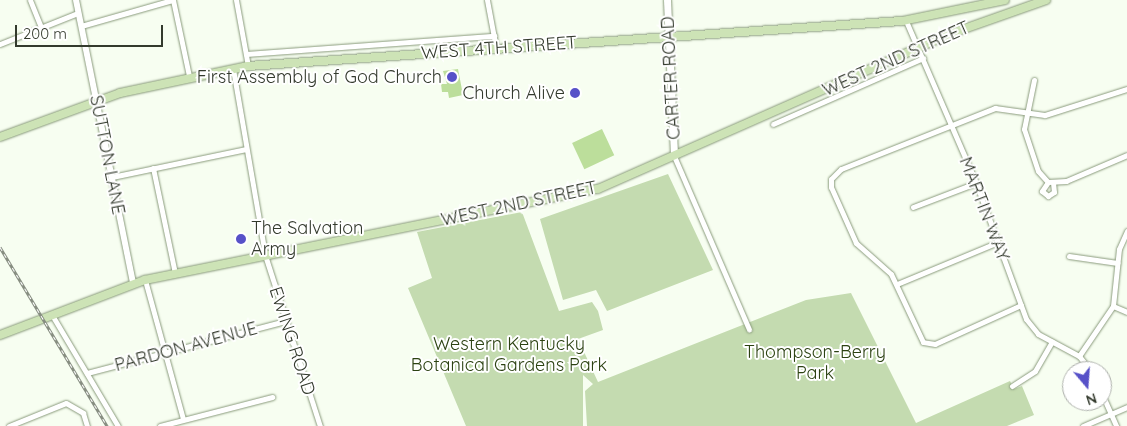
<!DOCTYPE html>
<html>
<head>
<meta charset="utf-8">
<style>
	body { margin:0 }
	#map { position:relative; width:1127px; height:426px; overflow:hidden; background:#f7fef1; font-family:Quicksand,sans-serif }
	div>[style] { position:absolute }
	.green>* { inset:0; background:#c4dbb0 }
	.building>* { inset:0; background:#bcde9b; transform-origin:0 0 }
	.roads { filter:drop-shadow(0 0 1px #8a9b7c) drop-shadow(0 0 1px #8a9b7c) }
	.minor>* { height:5px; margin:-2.5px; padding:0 2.5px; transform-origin:2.5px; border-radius:2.5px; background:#fff }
	.tertiary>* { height:6px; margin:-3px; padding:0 3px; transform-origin:3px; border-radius:3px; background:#fff }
	.secondary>* { height:7px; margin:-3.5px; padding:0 3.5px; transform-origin:3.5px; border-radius:3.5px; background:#fff }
	.primary>* { height:8px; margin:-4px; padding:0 4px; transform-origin:4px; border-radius:4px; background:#cde3b6 }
	.rail>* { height:3px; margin-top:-1.5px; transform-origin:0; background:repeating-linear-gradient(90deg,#fff 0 4px,#878e81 0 8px); box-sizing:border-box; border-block:1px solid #878e81 }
	.dots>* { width:14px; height:14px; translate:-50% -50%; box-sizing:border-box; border:2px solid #fff; border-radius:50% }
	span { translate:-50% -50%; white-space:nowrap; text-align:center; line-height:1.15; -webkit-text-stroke:4px #fff; paint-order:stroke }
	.street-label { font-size:18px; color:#333a2d }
	.poi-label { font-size:18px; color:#333a2d }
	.right { translate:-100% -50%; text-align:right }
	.left { translate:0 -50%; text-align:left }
	.park-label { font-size:18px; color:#2c4212 }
	.north { position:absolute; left:1062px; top:361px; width:50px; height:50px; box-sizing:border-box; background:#fff; border:1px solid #adb0ab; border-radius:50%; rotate:162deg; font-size:14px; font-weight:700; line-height:20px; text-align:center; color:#333a2d }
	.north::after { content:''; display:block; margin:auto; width:18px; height:22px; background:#5751c8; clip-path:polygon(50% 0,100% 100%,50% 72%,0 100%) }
	.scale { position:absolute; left:15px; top:25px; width:148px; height:22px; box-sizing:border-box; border:2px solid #333a2d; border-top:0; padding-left:6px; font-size:15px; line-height:18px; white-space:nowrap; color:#333a2d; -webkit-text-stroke:4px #fff; paint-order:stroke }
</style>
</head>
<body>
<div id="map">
	<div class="green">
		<div style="clip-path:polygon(668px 174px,713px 270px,607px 311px,596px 290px,563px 300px,540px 219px)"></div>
		<div style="clip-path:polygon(522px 212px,559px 311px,592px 302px,598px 311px,603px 330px,578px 339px,598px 382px,806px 300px,851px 293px,916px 423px,1010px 381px,1014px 389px,1022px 386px,1034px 415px,1007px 426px,587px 426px,585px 391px,593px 384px,583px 375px,583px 426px,466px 426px,408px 288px,432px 278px,417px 232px)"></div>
	</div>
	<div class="building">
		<div style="clip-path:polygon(458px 69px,463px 95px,449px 98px,448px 92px,442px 92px,441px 84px,447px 84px,443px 71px)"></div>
		<div style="left:602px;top:129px;width:29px;height:33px;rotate:65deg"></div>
	</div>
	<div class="roads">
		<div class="minor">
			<div style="left:30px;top:0;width:29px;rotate:68deg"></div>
			<div style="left:173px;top:0;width:78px;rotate:78.1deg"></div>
			<div style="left:236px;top:0;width:67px;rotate:79.7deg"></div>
			<div style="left:487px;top:0;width:49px;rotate:79.4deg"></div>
			<div style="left:906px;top:21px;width:176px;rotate:66.6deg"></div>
			<div style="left:976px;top:183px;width:145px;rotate:69.8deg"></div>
			<div style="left:1026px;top:319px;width:19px;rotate:51deg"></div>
			<div style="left:1038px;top:334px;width:47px;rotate:28.2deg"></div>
			<div style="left:1079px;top:356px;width:19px;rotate:51deg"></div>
			<div style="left:81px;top:26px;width:95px;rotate:-15.9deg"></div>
			<div style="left:0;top:44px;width:84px;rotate:-21.7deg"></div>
			<div style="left:246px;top:54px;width:249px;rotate:-4.2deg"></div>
			<div style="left:233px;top:69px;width:189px;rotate:80.2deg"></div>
			<div style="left:265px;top:255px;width:180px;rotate:72.2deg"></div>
			<div style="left:1034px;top:80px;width:50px;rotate:101.5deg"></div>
			<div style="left:1024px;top:129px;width:44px;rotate:71.6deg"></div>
			<div style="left:1038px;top:171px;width:15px;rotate:48deg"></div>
			<div style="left:1048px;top:182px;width:18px;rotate:-3deg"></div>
			<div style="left:1066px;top:181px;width:66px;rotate:-23.1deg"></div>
			<div style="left:773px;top:124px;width:164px;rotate:-23.7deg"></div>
			<div style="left:674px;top:156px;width:189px;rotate:66.6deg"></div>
			<div style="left:153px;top:168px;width:107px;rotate:78.2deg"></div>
			<div style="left:112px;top:177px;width:137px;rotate:-11.8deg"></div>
			<div style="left:1048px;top:182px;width:11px;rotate:124deg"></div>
			<div style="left:1042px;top:191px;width:8px;rotate:40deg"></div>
			<div style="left:1048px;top:196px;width:7px;rotate:-34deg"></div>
			<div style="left:1054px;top:192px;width:9px;rotate:-96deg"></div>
			<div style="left:913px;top:207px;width:67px;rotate:-20.9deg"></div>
			<div style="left:1069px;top:256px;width:49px;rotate:8.1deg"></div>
			<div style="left:145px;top:280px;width:144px;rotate:74.7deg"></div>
			<div style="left:897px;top:284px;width:107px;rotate:-22.5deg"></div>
			<div style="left:1021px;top:305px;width:94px;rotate:155.6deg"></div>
			<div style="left:935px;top:344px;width:12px;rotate:-171deg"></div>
			<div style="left:923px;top:342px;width:75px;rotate:-115.2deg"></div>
			<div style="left:891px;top:274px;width:47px;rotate:-138.5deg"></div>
			<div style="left:856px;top:243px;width:61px;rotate:-114.1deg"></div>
			<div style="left:831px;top:187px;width:8px;rotate:-90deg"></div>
			<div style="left:831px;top:179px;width:14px;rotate:-45deg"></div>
			<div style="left:841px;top:169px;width:166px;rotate:-21.6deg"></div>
			<div style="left:995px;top:108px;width:50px;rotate:8deg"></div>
			<div style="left:1045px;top:115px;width:86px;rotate:-17.6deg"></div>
			<div style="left:1113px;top:306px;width:15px;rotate:23deg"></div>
			<div style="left:52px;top:315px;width:129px;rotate:59.3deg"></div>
			<div style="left:1079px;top:356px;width:60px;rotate:-55.8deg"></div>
			<div style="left:1113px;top:306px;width:57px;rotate:-84deg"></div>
			<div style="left:1119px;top:249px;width:20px;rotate:-66deg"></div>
			<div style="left:87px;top:373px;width:205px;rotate:-14.7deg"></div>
			<div style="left:1012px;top:386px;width:27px;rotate:-33deg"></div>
			<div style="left:1035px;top:371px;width:34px;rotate:-60deg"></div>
			<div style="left:1102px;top:394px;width:35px;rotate:66deg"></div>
			<div style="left:9px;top:426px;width:61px;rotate:-22deg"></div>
			<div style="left:66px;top:403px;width:20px;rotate:30deg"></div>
			<div style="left:83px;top:413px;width:14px;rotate:73deg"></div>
			<div style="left:160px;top:426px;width:116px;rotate:-14.5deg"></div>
			<div style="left:1083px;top:426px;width:48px;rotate:-23.4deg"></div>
		</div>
		<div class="tertiary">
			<div style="left:76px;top:0;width:289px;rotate:78.6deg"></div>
		</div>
		<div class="secondary">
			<div style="left:667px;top:0;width:156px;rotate:87.4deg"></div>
		</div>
		<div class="primary">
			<div style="left:0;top:137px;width:128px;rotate:-20.1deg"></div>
			<div style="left:120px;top:93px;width:131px;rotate:-11.9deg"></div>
			<div style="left:248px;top:66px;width:656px;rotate:-3.94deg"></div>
			<div style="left:902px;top:21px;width:105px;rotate:-11.5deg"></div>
			<div style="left:0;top:335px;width:155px;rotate:-20.8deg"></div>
			<div style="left:145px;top:280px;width:462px;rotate:-11.4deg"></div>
			<div style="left:598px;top:189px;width:385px;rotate:-23.8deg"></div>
			<div style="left:950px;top:34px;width:102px;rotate:-19.5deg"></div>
		</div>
	</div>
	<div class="rail">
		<div style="left:0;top:247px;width:209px;rotate:59.1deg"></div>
	</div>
	<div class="dots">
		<div style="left:452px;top:77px;background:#5751c8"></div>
		<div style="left:575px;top:93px;background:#5751c8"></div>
		<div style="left:241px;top:239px;background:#5751c8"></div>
	</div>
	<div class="street-label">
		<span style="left:499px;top:48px;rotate:-4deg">WEST 4TH STREET</span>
		<span style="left:896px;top:59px;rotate:-24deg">WEST 2ND STREET</span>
		<span style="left:671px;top:78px;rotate:-93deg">CARTER ROAD</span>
		<span style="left:107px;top:155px;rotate:79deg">SUTTON LANE</span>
		<span style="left:519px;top:204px;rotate:-12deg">WEST 2ND STREET</span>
		<span style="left:984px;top:209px;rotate:69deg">MARTIN WAY</span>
		<span style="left:292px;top:341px;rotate:72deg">EWING ROAD</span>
		<span style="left:186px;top:347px;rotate:-15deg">PARDON AVENUE</span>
	</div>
	<div class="poi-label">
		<span class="right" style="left:442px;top:77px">First Assembly of God Church</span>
		<span class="right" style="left:565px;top:93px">Church Alive</span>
		<span class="left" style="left:251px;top:239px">The Salvation<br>Army</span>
	</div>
	<div class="park-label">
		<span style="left:509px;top:355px">Western Kentucky<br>Botanical Gardens Park</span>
		<span style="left:815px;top:363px">Thompson-Berry<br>Park</span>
	</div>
	<div class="north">N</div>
	<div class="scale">200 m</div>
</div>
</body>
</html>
